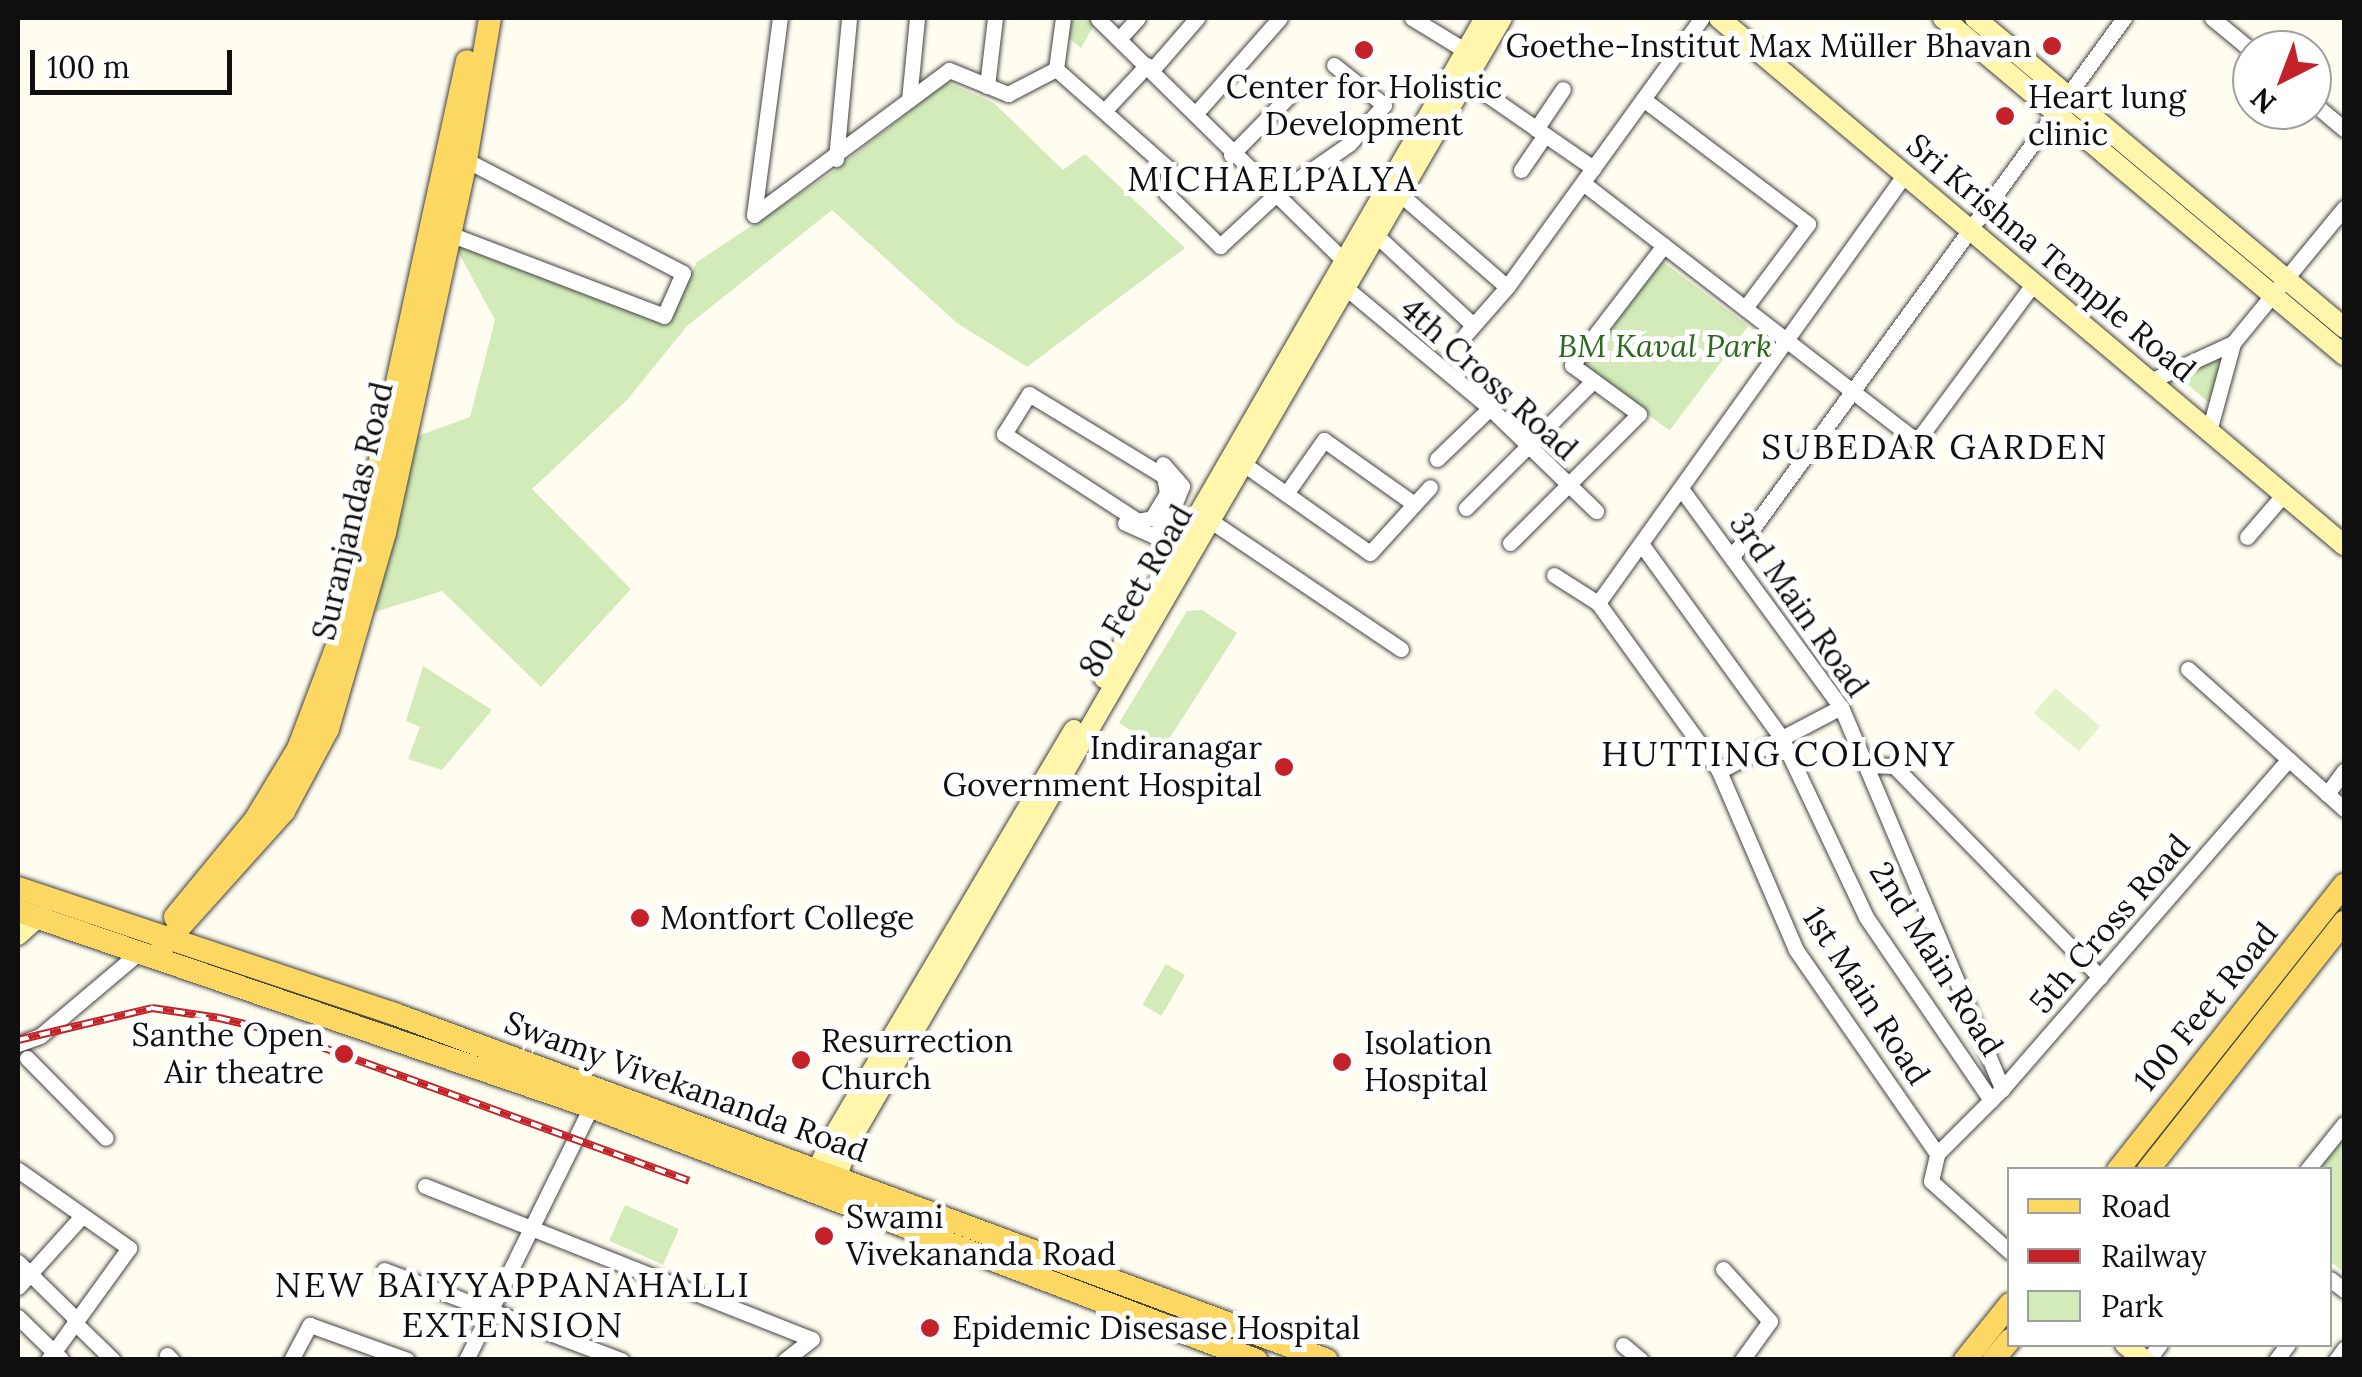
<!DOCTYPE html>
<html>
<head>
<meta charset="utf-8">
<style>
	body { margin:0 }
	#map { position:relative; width:2362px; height:1377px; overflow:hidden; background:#fffcf0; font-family:Lora,serif }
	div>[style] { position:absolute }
	.green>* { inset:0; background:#d2ebb8; transform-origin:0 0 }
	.pitch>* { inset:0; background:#e4f2ca; transform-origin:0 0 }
	.roads { filter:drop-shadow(0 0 2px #424242) drop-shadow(0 0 2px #424242) }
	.street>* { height:15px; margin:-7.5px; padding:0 7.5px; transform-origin:7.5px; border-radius:7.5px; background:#fff }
	.secondary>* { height:20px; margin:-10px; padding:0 10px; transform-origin:10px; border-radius:10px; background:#fff6ab }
	.primary>* { height:22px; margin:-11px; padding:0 11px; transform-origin:11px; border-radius:11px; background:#fcd863 }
	.rail>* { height:8px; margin-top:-4px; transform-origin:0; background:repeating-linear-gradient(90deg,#fff 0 11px,#c42229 0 22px); box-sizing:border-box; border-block:2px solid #c42229 }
	.dots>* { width:28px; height:28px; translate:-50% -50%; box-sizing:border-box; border:5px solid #fff; border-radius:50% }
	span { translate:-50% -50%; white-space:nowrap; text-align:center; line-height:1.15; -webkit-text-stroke:10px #fff; paint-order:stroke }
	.poi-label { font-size:32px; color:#0f0f0f }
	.right { translate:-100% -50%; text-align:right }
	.left { translate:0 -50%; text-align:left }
	.street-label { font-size:32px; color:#0f0f0f }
	.park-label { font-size:32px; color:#2c691c; font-style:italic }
	.neighbourhood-label { font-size:35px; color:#0f0f0f; letter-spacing:2.5px }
	.frame { position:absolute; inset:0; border:20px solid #0f0f0f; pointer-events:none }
	.legend { position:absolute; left:2007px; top:1167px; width:325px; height:180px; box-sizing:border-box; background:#fff; border:2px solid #9f9f9f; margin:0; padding:12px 18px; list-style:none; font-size:30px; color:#0f0f0f }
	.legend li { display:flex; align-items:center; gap:20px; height:50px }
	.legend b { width:50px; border:2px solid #9f9f9f }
	.north { position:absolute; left:2232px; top:30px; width:100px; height:100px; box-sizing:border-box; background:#fff; border:2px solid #9f9f9f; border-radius:50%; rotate:222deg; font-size:28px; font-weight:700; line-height:40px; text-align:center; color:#0f0f0f }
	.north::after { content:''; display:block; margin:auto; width:35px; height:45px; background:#c42229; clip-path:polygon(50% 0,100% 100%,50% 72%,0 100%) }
	.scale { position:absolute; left:30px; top:50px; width:202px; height:45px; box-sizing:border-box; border:5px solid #0f0f0f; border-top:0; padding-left:12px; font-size:30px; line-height:35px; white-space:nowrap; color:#0f0f0f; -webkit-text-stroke:8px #fff; paint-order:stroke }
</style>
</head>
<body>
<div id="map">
	<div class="green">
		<div style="clip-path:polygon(1068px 18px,1098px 18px,1081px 48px,1064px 34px)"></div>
		<div style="clip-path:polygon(947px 82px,994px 103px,1063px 170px,1085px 154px,1185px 248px,1027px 367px,957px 323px,832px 210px,687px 326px,627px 400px,532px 489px,631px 589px,541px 687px,442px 591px,375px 612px,415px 437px,470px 417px,495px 320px,454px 244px,666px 325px,697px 262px,831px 173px)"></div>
		<div style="left:1662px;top:261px;width:108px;height:131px;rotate:37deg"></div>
		<div style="clip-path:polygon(2221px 351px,2225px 356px,2209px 403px,2176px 374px)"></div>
		<div style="clip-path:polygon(1202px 610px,1237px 633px,1162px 750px,1119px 723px,1187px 611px)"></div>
		<div style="clip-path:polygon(423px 666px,492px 710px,442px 770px,408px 759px,420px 727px,406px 721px)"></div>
		<div style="left:1166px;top:964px;width:22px;height:47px;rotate:30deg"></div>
		<div style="clip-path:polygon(2344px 1136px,2344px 1273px,2330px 1261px,2330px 1170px,2316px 1170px)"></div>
		<div style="left:625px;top:1205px;width:59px;height:39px;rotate:24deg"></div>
	</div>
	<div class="pitch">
		<div style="left:2055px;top:688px;width:59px;height:33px;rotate:40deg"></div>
	</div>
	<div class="roads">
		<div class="street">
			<div style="left:1412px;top:18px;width:63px;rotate:31.4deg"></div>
			<div style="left:2212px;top:18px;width:52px;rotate:39.5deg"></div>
			<div style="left:1098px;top:19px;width:345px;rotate:44.5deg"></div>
			<div style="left:1119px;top:39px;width:28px;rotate:-48deg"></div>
			<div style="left:1056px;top:69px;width:151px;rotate:41.5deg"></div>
			<div style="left:1169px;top:169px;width:24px;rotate:97deg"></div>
			<div style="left:1166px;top:193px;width:76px;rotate:44.5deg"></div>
			<div style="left:1220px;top:246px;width:74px;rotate:-42.8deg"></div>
			<div style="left:1274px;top:196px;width:91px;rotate:-34.7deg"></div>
			<div style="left:1349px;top:144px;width:52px;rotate:-48.1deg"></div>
			<div style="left:1384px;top:105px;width:64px;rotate:-141.3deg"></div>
			<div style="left:1056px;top:69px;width:51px;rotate:-82.2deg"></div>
			<div style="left:1152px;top:70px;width:69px;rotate:-49.1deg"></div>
			<div style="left:1466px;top:80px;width:155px;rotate:34.7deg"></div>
			<div style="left:987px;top:86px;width:68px;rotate:-83.3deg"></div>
			<div style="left:1643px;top:99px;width:207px;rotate:37.1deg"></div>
			<div style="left:1808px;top:224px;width:105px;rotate:126.9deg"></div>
			<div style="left:909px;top:100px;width:82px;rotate:-84.4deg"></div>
			<div style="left:2312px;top:102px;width:42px;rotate:40.2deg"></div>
			<div style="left:1106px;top:109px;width:60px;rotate:-47deg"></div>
			<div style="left:1197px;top:112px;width:125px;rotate:-48.6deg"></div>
			<div style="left:1536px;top:129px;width:48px;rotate:-56deg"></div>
			<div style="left:1231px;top:155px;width:83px;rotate:-45.5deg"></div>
			<div style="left:836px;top:159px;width:142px;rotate:-84.7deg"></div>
			<div style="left:1521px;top:170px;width:42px;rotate:-55.6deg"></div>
			<div style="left:1583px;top:183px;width:422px;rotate:37.7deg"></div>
			<div style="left:1917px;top:441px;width:197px;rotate:-53.5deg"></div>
			<div style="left:1408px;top:201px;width:131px;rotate:41deg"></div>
			<div style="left:754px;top:215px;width:243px;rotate:-36.6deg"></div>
			<div style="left:949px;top:70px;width:64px;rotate:22.1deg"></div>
			<div style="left:1008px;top:94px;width:54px;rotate:-27.5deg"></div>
			<div style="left:754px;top:215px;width:199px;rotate:-82.5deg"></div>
			<div style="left:447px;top:233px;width:232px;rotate:20.9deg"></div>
			<div style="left:664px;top:316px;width:47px;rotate:-66.2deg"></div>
			<div style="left:683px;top:273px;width:245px;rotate:-152.5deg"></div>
			<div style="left:1377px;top:236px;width:131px;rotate:42.8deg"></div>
			<div style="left:1346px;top:288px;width:187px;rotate:39.8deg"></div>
			<div style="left:1490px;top:408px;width:148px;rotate:44.2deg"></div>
			<div style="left:1465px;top:335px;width:64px;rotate:-48.8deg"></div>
			<div style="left:1507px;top:287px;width:332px;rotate:-54.1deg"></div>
			<div style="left:2150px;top:381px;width:91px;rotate:-24.6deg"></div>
			<div style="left:1029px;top:394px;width:158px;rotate:31.3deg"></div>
			<div style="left:1164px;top:476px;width:17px;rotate:80deg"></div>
			<div style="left:1167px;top:493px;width:29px;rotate:121deg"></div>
			<div style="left:1152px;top:518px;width:14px;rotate:168deg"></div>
			<div style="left:1138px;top:521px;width:160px;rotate:-147deg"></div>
			<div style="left:1004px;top:434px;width:47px;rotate:-58deg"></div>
			<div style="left:2209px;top:431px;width:91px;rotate:-74.7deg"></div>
			<div style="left:2233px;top:343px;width:175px;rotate:-50.6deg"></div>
			<div style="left:1437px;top:459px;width:74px;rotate:-43.9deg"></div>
			<div style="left:1238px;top:460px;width:161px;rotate:35.2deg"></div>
			<div style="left:1370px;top:553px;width:89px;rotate:-47.7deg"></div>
			<div style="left:1682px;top:490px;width:269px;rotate:53.8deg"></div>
			<div style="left:1841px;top:707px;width:415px;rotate:67.1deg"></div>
			<div style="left:1286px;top:494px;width:66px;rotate:-54.9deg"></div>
			<div style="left:1324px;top:440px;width:110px;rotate:35.4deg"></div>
			<div style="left:1466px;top:508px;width:180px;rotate:-45deg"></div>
			<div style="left:1211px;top:521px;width:229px;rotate:34deg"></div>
			<div style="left:1125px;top:523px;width:32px;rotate:24deg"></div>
			<div style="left:1154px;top:536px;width:29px;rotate:-54deg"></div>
			<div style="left:1171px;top:513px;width:29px;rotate:-68deg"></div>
			<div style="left:1182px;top:486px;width:29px;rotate:-131deg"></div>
			<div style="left:2247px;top:537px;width:57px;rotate:-49.3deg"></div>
			<div style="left:1510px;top:543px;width:182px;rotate:-45deg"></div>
			<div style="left:1639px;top:414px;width:83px;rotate:-143.8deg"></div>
			<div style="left:1572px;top:365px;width:151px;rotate:-52.5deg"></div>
			<div style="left:1642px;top:545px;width:237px;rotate:54.1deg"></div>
			<div style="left:1781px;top:737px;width:199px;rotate:64.7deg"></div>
			<div style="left:1866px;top:917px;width:222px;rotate:55.7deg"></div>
			<div style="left:1734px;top:554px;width:663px;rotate:-53.96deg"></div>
			<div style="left:1554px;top:575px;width:52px;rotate:32.5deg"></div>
			<div style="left:1598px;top:603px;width:207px;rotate:54.2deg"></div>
			<div style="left:1719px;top:771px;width:195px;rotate:66.7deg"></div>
			<div style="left:1796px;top:950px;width:248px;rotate:55.3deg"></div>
			<div style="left:1598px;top:603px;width:528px;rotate:-54.41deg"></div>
			<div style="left:2188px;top:669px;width:210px;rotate:41.9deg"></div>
			<div style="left:1866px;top:765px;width:28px;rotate:2deg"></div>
			<div style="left:1894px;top:766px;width:295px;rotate:45.7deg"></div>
			<div style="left:1719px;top:771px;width:138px;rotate:-27.7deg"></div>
			<div style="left:2327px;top:794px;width:29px;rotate:-54deg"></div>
			<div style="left:18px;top:1044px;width:23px;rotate:-20deg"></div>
			<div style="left:40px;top:1036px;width:127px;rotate:-40.2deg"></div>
			<div style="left:27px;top:1058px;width:112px;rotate:45.4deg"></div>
			<div style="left:18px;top:1170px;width:136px;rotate:35.1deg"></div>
			<div style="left:129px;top:1248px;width:138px;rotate:125.9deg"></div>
			<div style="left:2307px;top:1170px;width:59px;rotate:-51.2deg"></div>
			<div style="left:425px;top:1186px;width:416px;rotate:21.6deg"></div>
			<div style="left:2010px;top:1252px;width:106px;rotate:-138.1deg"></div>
			<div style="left:1931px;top:1181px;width:28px;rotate:-77deg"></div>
			<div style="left:1937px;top:1154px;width:92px;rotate:-45deg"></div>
			<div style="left:2002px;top:1089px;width:437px;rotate:-49deg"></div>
			<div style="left:18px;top:1262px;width:81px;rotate:44.5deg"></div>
			<div style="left:1723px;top:1269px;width:70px;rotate:47.9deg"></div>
			<div style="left:1770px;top:1321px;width:48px;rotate:125.7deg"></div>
			<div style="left:384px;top:1270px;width:254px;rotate:20.8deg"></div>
			<div style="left:2330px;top:1279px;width:18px;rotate:38deg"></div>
			<div style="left:18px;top:1287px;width:96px;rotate:-48deg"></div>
			<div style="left:18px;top:1317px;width:60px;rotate:44.3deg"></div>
			<div style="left:74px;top:1322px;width:54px;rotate:44.3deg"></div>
			<div style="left:1623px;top:1345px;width:23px;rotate:40deg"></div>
			<div style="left:167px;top:1355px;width:7px;rotate:45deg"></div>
			<div style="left:291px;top:1360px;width:40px;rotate:-62deg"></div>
			<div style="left:310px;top:1325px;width:103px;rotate:19.8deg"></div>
			<div style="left:466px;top:1360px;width:282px;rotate:-63.7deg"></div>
			<div style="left:785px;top:1360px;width:34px;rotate:-38deg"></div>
			<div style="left:2148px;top:1360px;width:20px;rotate:-53deg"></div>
			<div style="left:2276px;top:1360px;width:20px;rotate:-53deg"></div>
			<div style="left:2336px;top:1360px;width:14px;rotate:-54deg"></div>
		</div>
		<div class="secondary">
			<div style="left:1719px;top:18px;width:818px;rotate:40.14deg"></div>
			<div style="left:1943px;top:18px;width:524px;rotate:40.04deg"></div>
			<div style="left:1975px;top:18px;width:482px;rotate:40deg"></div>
			<div style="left:1104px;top:678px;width:762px;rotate:-60deg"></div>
			<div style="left:18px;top:935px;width:27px;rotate:-42deg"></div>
			<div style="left:811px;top:1185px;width:45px;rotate:-66.3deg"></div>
			<div style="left:829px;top:1144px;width:481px;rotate:-59.4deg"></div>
			<div style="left:832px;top:1192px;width:48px;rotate:-71.9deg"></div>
			<div style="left:847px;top:1146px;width:1304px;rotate:-59.86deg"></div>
			<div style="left:2125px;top:1344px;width:25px;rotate:40deg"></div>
		</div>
		<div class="primary">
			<div style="left:18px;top:888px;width:394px;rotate:18.5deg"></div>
			<div style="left:392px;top:1013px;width:997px;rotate:20.36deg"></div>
			<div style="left:18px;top:911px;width:606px;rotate:18.88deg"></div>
			<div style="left:591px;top:1107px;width:712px;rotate:20.83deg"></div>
			<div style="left:175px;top:917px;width:126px;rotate:-50.5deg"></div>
			<div style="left:255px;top:820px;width:83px;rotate:-58.8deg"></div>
			<div style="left:298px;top:749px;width:127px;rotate:-69.3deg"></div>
			<div style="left:343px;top:630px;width:582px;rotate:-77.71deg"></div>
			<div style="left:162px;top:947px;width:183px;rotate:-48.1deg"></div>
			<div style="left:284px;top:811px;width:93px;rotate:-61.8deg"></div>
			<div style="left:328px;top:729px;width:204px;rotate:-73.8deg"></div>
			<div style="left:385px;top:533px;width:382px;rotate:-77.7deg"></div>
			<div style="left:466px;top:160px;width:144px;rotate:-80.4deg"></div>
			<div style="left:2118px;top:1170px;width:364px;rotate:-51.6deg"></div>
			<div style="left:2148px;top:1170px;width:316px;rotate:-51.7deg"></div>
			<div style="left:1965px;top:1360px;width:72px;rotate:-51.2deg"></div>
			<div style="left:1993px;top:1360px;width:26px;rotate:-50deg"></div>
		</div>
	</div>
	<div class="rail">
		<div style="left:18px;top:1040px;width:138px;rotate:-13.4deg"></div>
		<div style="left:152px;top:1008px;width:68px;rotate:8.5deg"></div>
		<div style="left:219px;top:1018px;width:66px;rotate:13.2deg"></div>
		<div style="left:283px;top:1033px;width:432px;rotate:20deg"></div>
	</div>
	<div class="dots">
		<div style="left:2052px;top:46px;background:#c42229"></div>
		<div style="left:1364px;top:50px;background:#c42229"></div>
		<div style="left:2005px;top:116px;background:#c42229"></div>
		<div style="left:1284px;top:767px;background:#c42229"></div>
		<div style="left:640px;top:918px;background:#c42229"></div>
		<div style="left:344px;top:1054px;background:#c42229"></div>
		<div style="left:801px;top:1060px;background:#c42229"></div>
		<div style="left:1342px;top:1062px;background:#c42229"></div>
		<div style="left:824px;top:1236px;background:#c42229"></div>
		<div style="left:930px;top:1328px;background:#c42229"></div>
	</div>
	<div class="poi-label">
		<span class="right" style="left:2032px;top:46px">Goethe-Institut Max Müller Bhavan</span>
		<span style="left:1364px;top:106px">Center for Holistic<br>Development</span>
		<span class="left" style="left:2028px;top:116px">Heart lung<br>clinic</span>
		<span class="right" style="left:1262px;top:767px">Indiranagar<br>Government Hospital</span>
		<span class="left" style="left:660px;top:918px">Montfort College</span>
		<span class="right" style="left:324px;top:1054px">Santhe Open<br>Air theatre</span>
		<span class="left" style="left:821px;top:1060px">Resurrection<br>Church</span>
		<span class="left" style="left:1364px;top:1062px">Isolation<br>Hospital</span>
		<span class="left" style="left:846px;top:1236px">Swami<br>Vivekananda Road</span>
		<span class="left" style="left:952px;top:1328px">Epidemic Disesase Hospital</span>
	</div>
	<div class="street-label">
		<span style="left:2051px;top:258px;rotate:40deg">Sri Krishna Temple Road</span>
		<span style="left:1489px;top:379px;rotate:42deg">4th Cross Road</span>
		<span style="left:353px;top:511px;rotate:-77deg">Suranjandas Road</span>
		<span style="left:1136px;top:591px;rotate:-60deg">80 Feet Road</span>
		<span style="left:1799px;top:605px;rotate:55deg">3rd Main Road</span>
		<span style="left:2110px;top:924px;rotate:-49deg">5th Cross Road</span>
		<span style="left:1936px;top:959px;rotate:58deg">2nd Main Road</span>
		<span style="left:1866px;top:996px;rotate:57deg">1st Main Road</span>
		<span style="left:2206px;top:1007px;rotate:-51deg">100 Feet Road</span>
		<span style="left:686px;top:1087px;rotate:20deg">Swamy Vivekananda Road</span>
	</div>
	<div class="park-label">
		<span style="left:1665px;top:346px">BM Kaval Park</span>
	</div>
	<div class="neighbourhood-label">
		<span style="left:1273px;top:179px">MICHAELPALYA</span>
		<span style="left:1935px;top:447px">SUBEDAR GARDEN</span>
		<span style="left:1779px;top:754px">HUTTING COLONY</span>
		<span style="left:513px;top:1305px">NEW BAIYYAPPANAHALLI<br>EXTENSION</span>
	</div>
	<div class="frame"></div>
	<ul class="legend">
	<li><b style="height:12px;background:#fcd863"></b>Road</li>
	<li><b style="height:12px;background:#c42229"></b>Railway</li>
	<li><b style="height:28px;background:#d2ebb8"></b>Park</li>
	</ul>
	<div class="north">N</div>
	<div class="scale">100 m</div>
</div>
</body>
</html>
